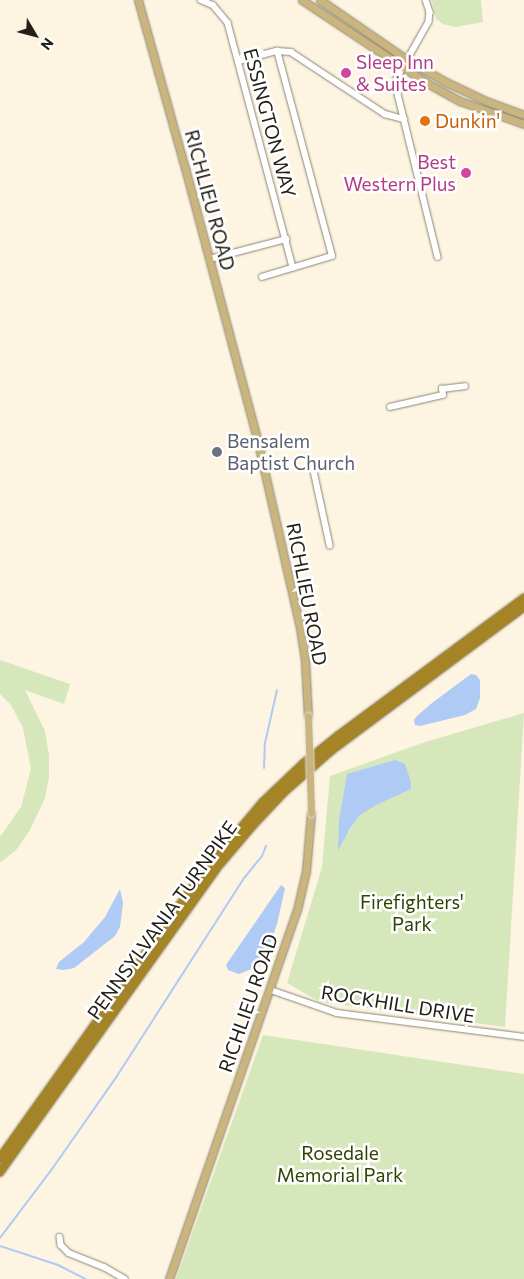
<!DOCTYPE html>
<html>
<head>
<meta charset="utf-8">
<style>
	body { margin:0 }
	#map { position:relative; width:524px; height:1279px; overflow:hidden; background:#fdf4e1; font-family:Commissioner,sans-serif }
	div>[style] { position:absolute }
	.green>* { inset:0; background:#d6e8bb }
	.water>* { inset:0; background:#b0caf6 }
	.stream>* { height:2px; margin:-1px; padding:0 1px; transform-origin:1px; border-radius:1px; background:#b0caf6 }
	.roads { filter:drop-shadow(0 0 1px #8b8473) drop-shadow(0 0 1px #8b8473) }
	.minor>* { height:5.5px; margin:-2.75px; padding:0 2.75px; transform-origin:2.75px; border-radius:2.75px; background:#fff }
	.major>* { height:7px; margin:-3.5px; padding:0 3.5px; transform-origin:3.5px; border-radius:3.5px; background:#c9b57d }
	.highway>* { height:8px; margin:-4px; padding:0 4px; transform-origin:4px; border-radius:4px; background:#a58426 }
	.bridges { filter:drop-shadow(0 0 1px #e0e0df) drop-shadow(0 0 1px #e0e0df) }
	.major-bridge>* { height:7px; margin:-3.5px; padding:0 3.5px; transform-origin:3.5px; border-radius:3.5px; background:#c9b57d }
	.dots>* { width:14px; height:14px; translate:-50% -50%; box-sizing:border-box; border:2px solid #fff; border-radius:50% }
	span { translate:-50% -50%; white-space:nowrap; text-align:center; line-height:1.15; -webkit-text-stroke:5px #fff; paint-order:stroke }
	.hotel-label { font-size:19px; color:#b23c85 }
	.left { translate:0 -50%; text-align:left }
	.right { translate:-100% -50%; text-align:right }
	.food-label { font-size:19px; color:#c56008 }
	.street-label { font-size:19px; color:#232019 }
	.worship-label { font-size:19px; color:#5b616d }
	.park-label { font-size:19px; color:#2f4300 }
	.north { position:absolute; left:10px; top:10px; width:50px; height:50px; -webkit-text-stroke:4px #fff; paint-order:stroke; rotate:127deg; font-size:14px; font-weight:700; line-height:20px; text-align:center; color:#232019 }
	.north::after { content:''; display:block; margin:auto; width:18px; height:22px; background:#232019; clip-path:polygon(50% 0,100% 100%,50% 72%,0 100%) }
</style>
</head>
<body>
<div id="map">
	<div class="green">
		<div style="clip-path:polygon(432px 0,481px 0,483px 22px,456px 27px,443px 24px,436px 19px)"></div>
		<div style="clip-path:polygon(0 660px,70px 684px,64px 704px,25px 690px,45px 731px,49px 755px,49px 777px,45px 798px,30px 830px,17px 849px,0 863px,0 837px,21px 807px,31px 769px,23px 728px,11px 705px,0 694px)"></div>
		<div style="clip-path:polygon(524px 713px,505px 1027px,320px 1002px,287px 983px,322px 867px,330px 776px,422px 743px)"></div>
		<div style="clip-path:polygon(263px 1035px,524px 1074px,524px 1279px,176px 1279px)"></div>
	</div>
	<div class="water">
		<div style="clip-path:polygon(471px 674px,476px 675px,480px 680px,480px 698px,476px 709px,465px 715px,420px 726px,415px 725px,414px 720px,416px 717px,432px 703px)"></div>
		<div style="clip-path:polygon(395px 760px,405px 764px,411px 782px,411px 789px,376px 805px,360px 815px,350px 828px,338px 851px,339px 820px,347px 774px)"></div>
		<div style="clip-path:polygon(281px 885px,285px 888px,277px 924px,263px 964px,239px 974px,228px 970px,226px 965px)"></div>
		<div style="clip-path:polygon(120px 889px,123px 903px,120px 927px,115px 936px,74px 968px,64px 970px,56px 969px,59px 962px,84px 942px,105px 917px)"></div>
	</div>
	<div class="stream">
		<div style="left:264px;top:768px;width:25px;rotate:-88deg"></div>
		<div style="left:265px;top:743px;width:54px;rotate:-77.2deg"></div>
		<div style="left:0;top:1238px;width:86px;rotate:-53deg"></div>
		<div style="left:52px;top:1169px;width:113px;rotate:-55deg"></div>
		<div style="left:117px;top:1076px;width:237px;rotate:-57.3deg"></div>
		<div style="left:245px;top:877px;width:27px;rotate:-51deg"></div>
		<div style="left:262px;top:856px;width:11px;rotate:-68deg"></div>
		<div style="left:0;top:1246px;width:61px;rotate:18.1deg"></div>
		<div style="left:58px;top:1265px;width:31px;rotate:27deg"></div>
	</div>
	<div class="roads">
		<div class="minor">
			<div style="left:201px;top:0;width:13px;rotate:23deg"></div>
			<div style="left:213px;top:5px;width:23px;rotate:50deg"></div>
			<div style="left:228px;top:23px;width:253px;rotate:75.1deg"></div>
			<div style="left:426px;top:0;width:13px;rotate:72deg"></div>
			<div style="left:430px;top:12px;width:10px;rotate:96deg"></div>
			<div style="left:429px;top:22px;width:69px;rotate:119.5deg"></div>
			<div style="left:395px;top:82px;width:180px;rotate:76.2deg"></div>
			<div style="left:239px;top:61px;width:39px;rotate:-15deg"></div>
			<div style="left:277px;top:51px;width:14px;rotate:4deg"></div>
			<div style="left:291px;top:52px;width:113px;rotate:33.4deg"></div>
			<div style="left:385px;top:114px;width:20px;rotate:15deg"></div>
			<div style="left:210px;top:259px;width:79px;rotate:-14.7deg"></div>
			<div style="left:262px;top:277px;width:73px;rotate:-16.7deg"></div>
			<div style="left:332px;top:256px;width:212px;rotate:-105deg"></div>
			<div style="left:390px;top:407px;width:54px;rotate:-12.8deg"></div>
			<div style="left:443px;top:395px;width:6px;rotate:-99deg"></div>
			<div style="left:442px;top:389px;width:23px;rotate:-7deg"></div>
			<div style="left:314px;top:471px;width:76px;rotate:77.8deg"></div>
			<div style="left:271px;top:990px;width:70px;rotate:19.2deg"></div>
			<div style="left:337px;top:1013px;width:189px;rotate:7.3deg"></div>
			<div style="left:60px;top:1237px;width:8px;rotate:83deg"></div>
			<div style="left:61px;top:1245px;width:11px;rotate:45deg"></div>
			<div style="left:69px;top:1253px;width:38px;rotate:22deg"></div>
			<div style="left:104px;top:1267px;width:24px;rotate:30deg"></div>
		</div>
		<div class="major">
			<div style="left:138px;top:0;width:174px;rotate:74.4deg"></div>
			<div style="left:185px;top:168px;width:275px;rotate:75.1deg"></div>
			<div style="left:256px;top:434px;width:199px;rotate:77.2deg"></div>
			<div style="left:300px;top:628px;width:33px;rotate:81deg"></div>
			<div style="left:305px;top:661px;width:55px;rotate:86.9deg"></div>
			<div style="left:302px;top:0;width:150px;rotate:33.6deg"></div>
			<div style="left:427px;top:83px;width:38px;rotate:29deg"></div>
			<div style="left:460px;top:101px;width:68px;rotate:19.8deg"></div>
			<div style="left:320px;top:0;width:108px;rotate:34.4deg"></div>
			<div style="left:409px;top:61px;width:43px;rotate:29.6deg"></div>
			<div style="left:446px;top:82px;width:44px;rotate:25.4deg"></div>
			<div style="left:486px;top:101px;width:40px;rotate:20.2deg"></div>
			<div style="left:169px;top:1279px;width:391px;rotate:-70.9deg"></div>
			<div style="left:297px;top:910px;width:40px;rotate:-77deg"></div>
			<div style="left:306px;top:871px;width:58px;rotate:-85.1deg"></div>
		</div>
		<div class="highway">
			<div style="left:0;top:1158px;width:345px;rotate:-54.6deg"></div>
			<div style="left:200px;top:877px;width:98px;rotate:-50deg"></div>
			<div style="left:263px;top:802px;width:57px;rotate:-43.6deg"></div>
			<div style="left:304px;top:763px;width:45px;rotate:-38.7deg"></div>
			<div style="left:339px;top:735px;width:230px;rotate:-36.5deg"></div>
			<div style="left:0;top:1172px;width:379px;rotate:-54.5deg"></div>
			<div style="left:220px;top:864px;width:51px;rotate:-49.8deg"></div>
			<div style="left:253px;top:825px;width:45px;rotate:-46.8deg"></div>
			<div style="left:284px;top:792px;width:64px;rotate:-41.2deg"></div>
			<div style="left:332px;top:750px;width:239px;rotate:-36.7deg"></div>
		</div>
	</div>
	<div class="bridges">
		<div class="major-bridge">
			<div style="left:308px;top:716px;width:97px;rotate:88.2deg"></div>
		</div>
	</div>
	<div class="dots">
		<div style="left:346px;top:73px;background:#d1479c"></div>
		<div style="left:425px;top:121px;background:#e8710a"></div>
		<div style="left:466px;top:173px;background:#d1479c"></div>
		<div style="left:217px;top:452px;background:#6b7280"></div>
	</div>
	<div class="hotel-label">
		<span class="left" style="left:356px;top:73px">Sleep Inn<br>&amp; Suites</span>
		<span class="right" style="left:456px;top:173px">Best<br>Western Plus</span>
	</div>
	<div class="food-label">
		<span class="left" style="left:435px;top:121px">Dunkin'</span>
	</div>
	<div class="street-label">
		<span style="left:270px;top:123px;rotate:75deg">ESSINGTON WAY</span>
		<span style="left:210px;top:200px;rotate:75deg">RICHLIEU ROAD</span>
		<span style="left:307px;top:594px;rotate:79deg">RICHLIEU ROAD</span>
		<span style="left:162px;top:920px;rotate:-54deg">PENNSYLVANIA TURNPIKE</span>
		<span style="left:248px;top:1003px;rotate:-71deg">RICHLIEU ROAD</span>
		<span style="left:398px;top:1004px;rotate:9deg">ROCKHILL DRIVE</span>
	</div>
	<div class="worship-label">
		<span class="left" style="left:227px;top:452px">Bensalem<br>Baptist Church</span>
	</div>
	<div class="park-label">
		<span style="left:412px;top:913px">Firefighters'<br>Park</span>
		<span style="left:340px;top:1164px">Rosedale<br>Memorial Park</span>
	</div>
	<div class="north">N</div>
</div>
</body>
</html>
